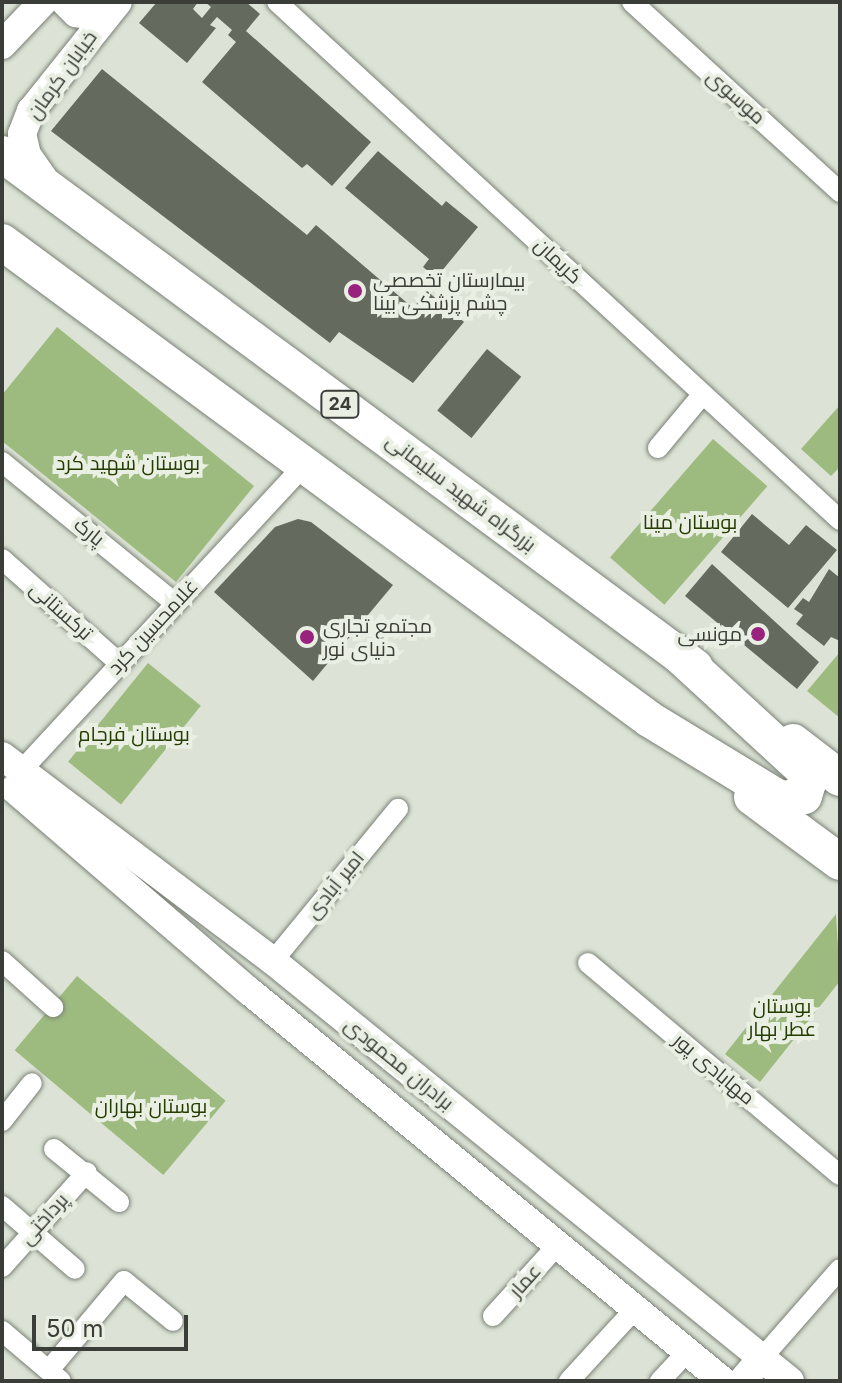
<!DOCTYPE html>
<html>
<head>
<meta charset="utf-8">
<style>
	body { margin:0 }
	#map { position:relative; width:842px; height:1383px; overflow:hidden; background:#dce3d6; font-family:Inter,Cairo,sans-serif }
	div>[style] { position:absolute }
	.green>* { inset:0; background:#9dbb7f; transform-origin:0 0 }
	.building>* { inset:0; background:#656a5f; transform-origin:0 0 }
	.roads { filter:drop-shadow(0 0 2px #7a8075) drop-shadow(0 0 2px #7a8075) }
	.street>* { height:20px; margin:-10px; padding:0 10px; transform-origin:10px; border-radius:10px; background:#fff }
	.secondary>* { height:28px; margin:-14px; padding:0 14px; transform-origin:14px; border-radius:14px; background:#fff }
	.highway>* { height:36px; margin:-18px; padding:0 18px; transform-origin:18px; border-radius:18px; background:#fff }
	.dots>* { width:22px; height:22px; translate:-50% -50%; box-sizing:border-box; border:4px solid #e9f0e3; border-radius:50% }
	span { translate:-50% -50%; white-space:nowrap; text-align:center; line-height:1.15; -webkit-text-stroke:8px #e9f0e3; paint-order:stroke }
	.shield-label span { padding:2px 6px; background:#e9f0e3; border:2px solid; border-radius:6px; -webkit-text-stroke-width:0 }
	.shield-label { font-size:18px; color:#3a3d38; font-weight:700 }
	.street-label { font-size:20px; color:#3a3d38 }
	.poi-label { font-size:20px; color:#3a3d38 }
	.left { translate:0 -50%; text-align:left }
	.right { translate:-100% -50%; text-align:right }
	.park-label { font-size:20px; color:#263d02 }
	.frame { position:absolute; inset:0; border:4px solid #3a3d38; pointer-events:none }
	.scale { position:absolute; left:32px; top:1315px; width:156px; height:36px; box-sizing:border-box; border:4px solid #3a3d38; border-top:0; padding-left:10px; font-size:24px; line-height:28px; white-space:nowrap; color:#3a3d38; -webkit-text-stroke:6px #e9f0e3; paint-order:stroke }
</style>
</head>
<body>
<div id="map">
	<div class="green">
		<div style="clip-path:polygon(57px 327px,254px 486px,176px 582px,2px 441px,2px 395px)"></div>
		<div style="clip-path:polygon(840px 405px,840px 467px,831px 476px,801px 449px)"></div>
		<div style="left:713px;top:439px;width:72px;height:157px;rotate:41deg"></div>
		<div style="clip-path:polygon(840px 652px,840px 718px,807px 691px)"></div>
		<div style="left:148px;top:663px;width:68px;height:127px;rotate:39deg"></div>
		<div style="clip-path:polygon(836px 914px,840px 981px,760px 1082px,725px 1054px)"></div>
		<div style="left:77px;top:976px;width:194px;height:97px;rotate:40deg"></div>
	</div>
	<div class="building">
		<div style="clip-path:polygon(157px 2px,198px 2px,193px 9px,202px 18px,211px 7px,205px 2px,246px 2px,260px 14px,246px 31px,371px 142px,332px 186px,307px 164px,302px 168px,202px 82px,236px 42px,228px 35px,232px 30px,217px 17px,210px 25px,216px 28px,187px 63px,139px 23px)"></div>
		<div style="clip-path:polygon(102px 69px,307px 235px,316px 225px,413px 308px,427px 291px,464px 322px,413px 383px,339px 332px,330px 343px,51px 131px)"></div>
		<div style="clip-path:polygon(378px 151px,442px 206px,446px 201px,478px 227px,436px 278px,423px 267px,429px 259px,345px 188px)"></div>
		<div style="left:487px;top:349px;width:44px;height:79px;rotate:39deg"></div>
		<div style="clip-path:polygon(752px 514px,789px 545px,806px 525px,837px 550px,788px 608px,721px 552px)"></div>
		<div style="clip-path:polygon(298px 519px,311px 522px,393px 585px,313px 681px,214px 592px,275px 527px)"></div>
		<div style="clip-path:polygon(712px 564px,819px 662px,797px 689px,685px 596px)"></div>
		<div style="clip-path:polygon(829px 569px,840px 578px,840px 641px,831px 637px,824px 646px,796px 624px,803px 615px,794px 609px,803px 598px,809px 602px)"></div>
	</div>
	<div class="roads">
		<div class="street">
			<div style="left:277px;top:2px;width:765px;rotate:42.62deg"></div>
			<div style="left:632px;top:2px;width:282px;rotate:42.4deg"></div>
			<div style="left:658px;top:448px;width:70px;rotate:-50.2deg"></div>
			<div style="left:2px;top:462px;width:223px;rotate:39.2deg"></div>
			<div style="left:2px;top:559px;width:157px;rotate:41.6deg"></div>
			<div style="left:20px;top:772px;width:420px;rotate:-47.2deg"></div>
			<div style="left:2px;top:961px;width:69px;rotate:42deg"></div>
			<div style="left:273px;top:961px;width:197px;rotate:-50.6deg"></div>
			<div style="left:588px;top:963px;width:329px;rotate:40.1deg"></div>
			<div style="left:2px;top:1121px;width:48px;rotate:-51.7deg"></div>
			<div style="left:54px;top:1149px;width:84px;rotate:39.2deg"></div>
			<div style="left:2px;top:1206px;width:96px;rotate:40.8deg"></div>
			<div style="left:2px;top:1267px;width:127px;rotate:-48.2deg"></div>
			<div style="left:493px;top:1316px;width:95px;rotate:-47.6deg"></div>
			<div style="left:2px;top:1331px;width:77px;rotate:40.3deg"></div>
			<div style="left:762px;top:1358px;width:118px;rotate:-48.8deg"></div>
			<div style="left:49px;top:1370px;width:116px;rotate:-49.9deg"></div>
			<div style="left:124px;top:1281px;width:63px;rotate:39.2deg"></div>
			<div style="left:569px;top:1381px;width:96px;rotate:-47.5deg"></div>
			<div style="left:660px;top:1381px;width:38px;rotate:-47deg"></div>
		</div>
		<div class="secondary">
			<div style="left:65px;top:2px;width:16px;rotate:45deg"></div>
			<div style="left:76px;top:13px;width:15px;rotate:11deg"></div>
			<div style="left:91px;top:16px;width:28px;rotate:-26deg"></div>
			<div style="left:2px;top:45px;width:59px;rotate:-46.4deg"></div>
			<div style="left:44px;top:179px;width:29px;rotate:-125deg"></div>
			<div style="left:27px;top:155px;width:22px;rotate:-103deg"></div>
			<div style="left:22px;top:134px;width:25px;rotate:-69deg"></div>
			<div style="left:31px;top:111px;width:139px;rotate:-51.4deg"></div>
			<div style="left:2px;top:756px;width:340px;rotate:37.1deg"></div>
			<div style="left:273px;top:961px;width:666px;rotate:39.09deg"></div>
			<div style="left:14px;top:789px;width:310px;rotate:40.7deg"></div>
			<div style="left:249px;top:991px;width:614px;rotate:39.45deg"></div>
			<div style="left:742px;top:1381px;width:30px;rotate:-49deg"></div>
		</div>
		<div class="highway">
			<div style="left:2px;top:154px;width:862px;rotate:36.51deg"></div>
			<div style="left:2px;top:242px;width:804px;rotate:36.4deg"></div>
			<div style="left:649px;top:719px;width:153px;rotate:31.4deg"></div>
			<div style="left:780px;top:799px;width:24px;rotate:-7deg"></div>
			<div style="left:804px;top:796px;width:14px;rotate:-73deg"></div>
			<div style="left:808px;top:783px;width:15px;rotate:-110deg"></div>
			<div style="left:803px;top:769px;width:170px;rotate:-137.4deg"></div>
			<div style="left:793px;top:742px;width:59px;rotate:37.5deg"></div>
			<div style="left:752px;top:797px;width:109px;rotate:36.5deg"></div>
		</div>
	</div>
	<div class="dots">
		<div style="left:355px;top:291px;background:#99227c"></div>
		<div style="left:758px;top:634px;background:#99227c"></div>
		<div style="left:307px;top:637px;background:#99227c"></div>
	</div>
	<div class="shield-label">
		<span style="left:340px;top:404px">24</span>
	</div>
	<div class="street-label">
		<span style="left:62px;top:75px;rotate:-54deg">خیابان کرمان</span>
		<span style="left:736px;top:97px;rotate:42deg">موسوی</span>
		<span style="left:558px;top:261px;rotate:43deg">کریمان</span>
		<span style="left:461px;top:493px;rotate:37deg">بزرگراه شهید سلیمانی</span>
		<span style="left:89px;top:532px;rotate:39deg">پارک</span>
		<span style="left:61px;top:611px;rotate:42deg">ترکستانی</span>
		<span style="left:153px;top:627px;rotate:-47deg">غلامحسین کرد</span>
		<span style="left:335px;top:885px;rotate:-51deg">امیر آبادی</span>
		<span style="left:399px;top:1064px;rotate:39deg">برادران محمودی</span>
		<span style="left:714px;top:1069px;rotate:40deg">مهابادی پور</span>
		<span style="left:44px;top:1219px;rotate:-48deg">پرداختی</span>
		<span style="left:525px;top:1281px;rotate:-48deg">عمار</span>
	</div>
	<div class="poi-label">
		<span class="left" style="left:373px;top:292px">بیمارستان تخصصی<br>چشم پزشکی بینا</span>
		<span class="left" style="left:323px;top:638px">مجتمع تجاری<br>دنیای نور</span>
		<span class="right" style="left:742px;top:634px">مونسی</span>
	</div>
	<div class="park-label">
		<span style="left:128px;top:463px">بوستان شهید کرد</span>
		<span style="left:690px;top:522px">بوستان مینا</span>
		<span style="left:134px;top:734px">بوستان فرجام</span>
		<span style="left:782px;top:1018px">بوستان<br>عطر بهار</span>
		<span style="left:151px;top:1106px">بوستان بهاران</span>
	</div>
	<div class="frame"></div>
	<div class="scale">50 m</div>
</div>
</body>
</html>
